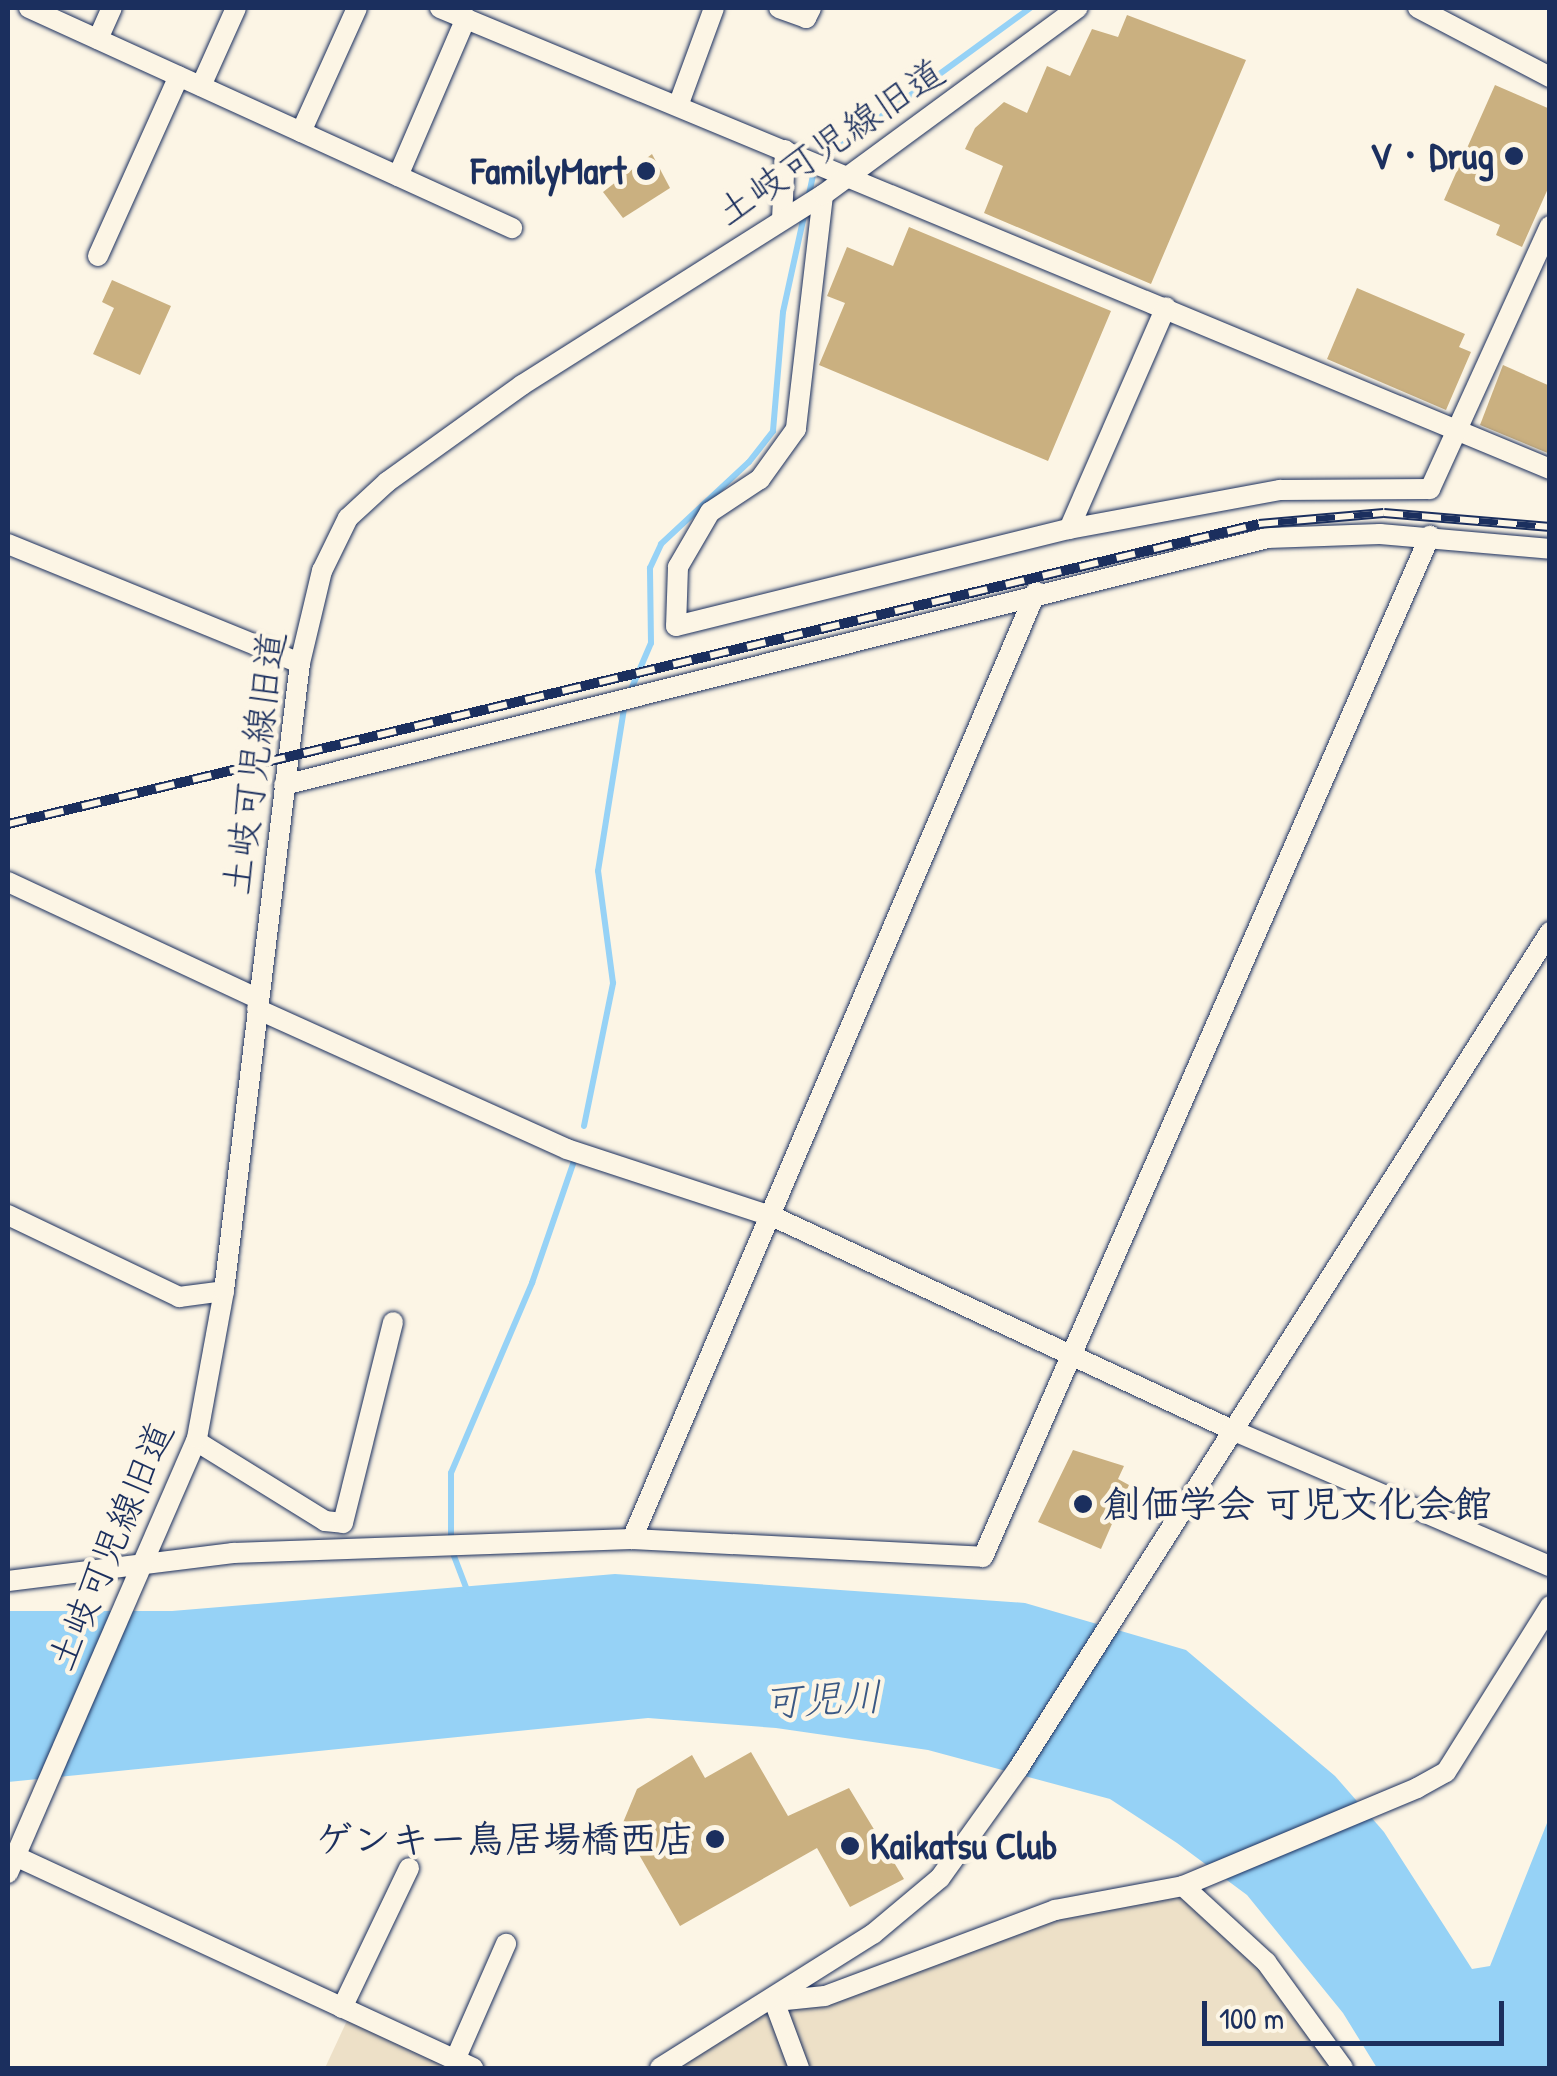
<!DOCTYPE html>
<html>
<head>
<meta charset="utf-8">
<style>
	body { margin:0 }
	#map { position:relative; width:1557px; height:2076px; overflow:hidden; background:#fcf5e5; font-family:"Patrick Hand","Klee One",sans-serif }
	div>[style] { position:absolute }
	.built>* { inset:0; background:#ede0c7 }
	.water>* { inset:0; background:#96d2f6 }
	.stream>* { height:6px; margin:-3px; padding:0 3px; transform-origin:3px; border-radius:3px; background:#96d2f6 }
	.building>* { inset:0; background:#cab080 }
	.roads { filter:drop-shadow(0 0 2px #1b2f5e) drop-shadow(0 0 2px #1b2f5e) }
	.minor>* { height:20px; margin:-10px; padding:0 10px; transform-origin:10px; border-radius:10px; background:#fcf5e5 }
	.rail>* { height:10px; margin-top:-5px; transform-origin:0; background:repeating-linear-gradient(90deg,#fcf5e5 0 19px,#1b2f5e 0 38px); box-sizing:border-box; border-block:2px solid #1b2f5e }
	.dots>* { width:28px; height:28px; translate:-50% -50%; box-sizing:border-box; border:5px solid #fcf5e5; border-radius:50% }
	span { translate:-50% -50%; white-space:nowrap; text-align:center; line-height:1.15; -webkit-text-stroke:9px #fcf5e5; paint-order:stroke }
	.street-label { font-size:38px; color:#1b2f5e }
	.poi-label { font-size:38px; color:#1b2f5e; font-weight:700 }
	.right { translate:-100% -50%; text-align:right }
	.left { translate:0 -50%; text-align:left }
	.water-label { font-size:40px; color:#3a5884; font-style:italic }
	.frame { position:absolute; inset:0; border:10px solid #1b2f5e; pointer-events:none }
	.scale { position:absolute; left:1202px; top:2001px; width:302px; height:45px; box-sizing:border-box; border:5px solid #1b2f5e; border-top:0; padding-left:12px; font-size:30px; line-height:35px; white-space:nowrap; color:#1b2f5e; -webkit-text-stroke:8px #fcf5e5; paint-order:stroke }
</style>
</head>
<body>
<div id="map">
	<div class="built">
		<div style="clip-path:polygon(1183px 1886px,1266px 1962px,1343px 2068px,653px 2068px,774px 2001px,825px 1996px,1055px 1910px)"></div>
		<div style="clip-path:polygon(351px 2012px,473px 2068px,325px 2068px)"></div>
	</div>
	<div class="water">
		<div style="clip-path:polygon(615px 1574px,1025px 1603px,1186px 1650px,1335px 1776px,1384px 1832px,1472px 1969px,1490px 1966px,1549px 1818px,1549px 2068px,1377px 2068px,1343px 2013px,1247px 1895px,1177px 1843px,1110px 1799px,928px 1750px,776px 1728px,648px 1718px,8px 1782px,8px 1611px,172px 1611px)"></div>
	</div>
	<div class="stream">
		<div style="left:834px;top:151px;width:243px;rotate:-36.1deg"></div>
		<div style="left:808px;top:199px;width:33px;rotate:-78deg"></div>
		<div style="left:630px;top:692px;width:53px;rotate:-66.8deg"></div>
		<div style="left:651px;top:643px;width:75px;rotate:-90.8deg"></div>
		<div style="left:650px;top:568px;width:26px;rotate:-65deg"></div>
		<div style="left:661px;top:544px;width:120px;rotate:-43deg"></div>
		<div style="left:749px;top:462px;width:39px;rotate:-52deg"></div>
		<div style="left:773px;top:431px;width:119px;rotate:-85.2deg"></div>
		<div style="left:783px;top:312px;width:103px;rotate:-77.7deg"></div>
		<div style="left:584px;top:1126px;width:146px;rotate:-78.5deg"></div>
		<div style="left:613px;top:983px;width:113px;rotate:-97.6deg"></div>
		<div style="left:598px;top:871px;width:170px;rotate:-80.9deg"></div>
		<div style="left:467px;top:1590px;width:45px;rotate:-110.9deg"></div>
		<div style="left:451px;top:1548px;width:75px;rotate:-90deg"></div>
		<div style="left:451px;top:1473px;width:207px;rotate:-66.9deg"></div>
		<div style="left:532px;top:1283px;width:132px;rotate:-71deg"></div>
	</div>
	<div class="building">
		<div style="clip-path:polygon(1127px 15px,1246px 60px,1151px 284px,984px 213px,1003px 166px,965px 149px,975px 128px,1004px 102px,1027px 113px,1047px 66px,1070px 76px,1092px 29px,1118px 37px)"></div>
		<div style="clip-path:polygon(1495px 85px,1550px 109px,1550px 184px,1522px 247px,1496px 235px,1500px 225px,1444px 200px)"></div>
		<div style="clip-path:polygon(652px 154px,670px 188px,623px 218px,603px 192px)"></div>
		<div style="clip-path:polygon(909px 227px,1111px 311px,1048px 461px,819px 365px,845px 303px,827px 296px,847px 247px,893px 266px)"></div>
		<div style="clip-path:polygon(112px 280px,171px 306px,140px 375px,93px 354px,114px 308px,102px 302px)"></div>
		<div style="clip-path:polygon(1357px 288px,1465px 334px,1459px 347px,1471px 352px,1446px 410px,1327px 359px)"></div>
		<div style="clip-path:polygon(1503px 365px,1550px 386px,1550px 454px,1480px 425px)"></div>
		<div style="clip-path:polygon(1073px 1450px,1124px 1466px,1118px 1479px,1129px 1485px,1101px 1549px,1038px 1522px)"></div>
		<div style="clip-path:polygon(751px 1752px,788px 1816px,849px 1788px,904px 1879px,850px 1907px,817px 1848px,680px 1926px,622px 1825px,637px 1789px,692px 1755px,705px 1778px)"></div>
	</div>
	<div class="roads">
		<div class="minor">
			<div style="left:29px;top:8px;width:531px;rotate:24.49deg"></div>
			<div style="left:440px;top:8px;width:1202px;rotate:22.55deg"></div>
			<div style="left:779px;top:8px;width:29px;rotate:20deg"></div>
			<div style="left:806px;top:18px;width:11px;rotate:-63deg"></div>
			<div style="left:1418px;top:8px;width:149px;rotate:27.6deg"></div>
			<div style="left:98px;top:39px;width:34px;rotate:-66deg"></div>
			<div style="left:201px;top:86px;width:85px;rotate:-65.8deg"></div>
			<div style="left:678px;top:106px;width:104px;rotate:-69.8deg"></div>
			<div style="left:301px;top:132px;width:136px;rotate:-65.7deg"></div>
			<div style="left:398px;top:176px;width:172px;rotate:-66.7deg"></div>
			<div style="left:823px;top:195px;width:236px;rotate:96.6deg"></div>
			<div style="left:796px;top:429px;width:62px;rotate:125.8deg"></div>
			<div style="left:760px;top:479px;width:60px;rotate:146.6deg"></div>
			<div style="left:710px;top:512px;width:64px;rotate:120.2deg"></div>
			<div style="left:678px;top:567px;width:59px;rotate:91.9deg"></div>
			<div style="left:676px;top:626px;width:405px;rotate:-13.9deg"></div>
			<div style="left:1069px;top:529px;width:242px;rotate:-66.4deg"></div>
			<div style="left:782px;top:220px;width:70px;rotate:-87.5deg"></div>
			<div style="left:98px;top:256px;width:197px;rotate:-65.8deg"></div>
			<div style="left:1069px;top:529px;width:215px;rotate:-10.5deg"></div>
			<div style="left:1280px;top:490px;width:150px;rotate:-0.4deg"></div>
			<div style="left:1430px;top:489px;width:289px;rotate:-65.5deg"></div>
			<div style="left:8px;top:544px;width:315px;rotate:22.2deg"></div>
			<div style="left:284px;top:785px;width:1014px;rotate:-14.1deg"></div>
			<div style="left:1267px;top:538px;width:113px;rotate:-2deg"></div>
			<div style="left:1380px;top:534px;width:171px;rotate:5deg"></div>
			<div style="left:8px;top:882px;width:275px;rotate:25deg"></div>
			<div style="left:257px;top:1009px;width:340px;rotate:24.3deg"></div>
			<div style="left:567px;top:1149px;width:218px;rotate:18.2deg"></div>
			<div style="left:774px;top:1217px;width:505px;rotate:24.94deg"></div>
			<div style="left:1232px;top:1430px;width:346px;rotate:23.2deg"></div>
			<div style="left:8px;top:1215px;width:190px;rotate:25.6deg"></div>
			<div style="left:179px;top:1297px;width:45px;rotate:-7.6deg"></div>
			<div style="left:196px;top:1441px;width:152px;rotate:31.8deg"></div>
			<div style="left:325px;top:1521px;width:18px;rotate:6deg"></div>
			<div style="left:343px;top:1523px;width:207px;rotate:-76deg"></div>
			<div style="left:632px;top:1539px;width:1030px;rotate:-66.9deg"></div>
			<div style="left:8px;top:1581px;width:227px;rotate:-7.1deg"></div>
			<div style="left:233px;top:1553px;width:399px;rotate:-2deg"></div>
			<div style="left:632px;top:1539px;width:351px;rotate:2.9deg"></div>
			<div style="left:983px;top:1557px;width:1115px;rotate:-66.36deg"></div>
			<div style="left:15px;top:1856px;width:505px;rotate:24.84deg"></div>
			<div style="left:8px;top:1873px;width:474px;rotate:-66.5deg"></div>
			<div style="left:197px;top:1438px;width:149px;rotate:-79.6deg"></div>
			<div style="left:224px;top:1291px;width:633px;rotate:-83.1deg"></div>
			<div style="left:300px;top:663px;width:95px;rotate:-76.6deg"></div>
			<div style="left:322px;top:571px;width:59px;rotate:-63.9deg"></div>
			<div style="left:348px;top:518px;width:53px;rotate:-42.7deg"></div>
			<div style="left:387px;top:482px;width:166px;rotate:-35.7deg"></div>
			<div style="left:522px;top:385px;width:356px;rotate:-32.3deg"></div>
			<div style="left:823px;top:195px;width:316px;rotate:-36.3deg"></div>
			<div style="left:1183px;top:1886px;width:113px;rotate:42.5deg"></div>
			<div style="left:1266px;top:1962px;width:131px;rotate:54deg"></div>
			<div style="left:774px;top:2001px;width:72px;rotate:69.5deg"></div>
			<div style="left:776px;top:2001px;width:49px;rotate:-5.8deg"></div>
			<div style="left:825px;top:1996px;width:246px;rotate:-20.5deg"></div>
			<div style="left:1055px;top:1910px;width:130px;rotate:-10.6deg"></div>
			<div style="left:1183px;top:1886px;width:254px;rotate:-22.7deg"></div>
			<div style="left:1417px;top:1788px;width:33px;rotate:-29deg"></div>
			<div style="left:1446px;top:1772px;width:196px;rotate:-57.9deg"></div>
			<div style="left:342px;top:2008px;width:155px;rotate:-64.4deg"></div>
			<div style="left:455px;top:2060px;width:127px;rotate:-66.3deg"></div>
			<div style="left:660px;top:2068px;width:252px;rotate:-32.2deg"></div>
			<div style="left:873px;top:1934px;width:87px;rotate:-39.9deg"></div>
			<div style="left:940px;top:1878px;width:134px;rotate:-54.4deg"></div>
			<div style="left:1018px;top:1769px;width:992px;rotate:-57.56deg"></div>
		</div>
	</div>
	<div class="rail">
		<div style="left:8px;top:824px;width:1286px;rotate:-13.49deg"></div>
		<div style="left:1259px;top:524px;width:125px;rotate:-5deg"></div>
		<div style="left:1384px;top:513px;width:167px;rotate:4.8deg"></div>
	</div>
	<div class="dots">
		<div style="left:1514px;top:156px;background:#1b2f5e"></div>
		<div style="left:646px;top:171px;background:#1b2f5e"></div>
		<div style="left:1083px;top:1504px;background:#1b2f5e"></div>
		<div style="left:715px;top:1839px;background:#1b2f5e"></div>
		<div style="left:850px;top:1846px;background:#1b2f5e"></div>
	</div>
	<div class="street-label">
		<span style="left:830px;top:142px;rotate:-34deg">土岐可児線旧道</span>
		<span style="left:254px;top:763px;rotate:-82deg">土岐可児線旧道</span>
		<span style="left:110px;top:1546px;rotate:-67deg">土岐可児線旧道</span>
	</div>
	<div class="poi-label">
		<span class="right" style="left:1494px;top:156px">V・Drug</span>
		<span class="right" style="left:626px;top:171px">FamilyMart</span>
		<span class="left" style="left:1103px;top:1504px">創価学会 可児文化会館</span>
		<span class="right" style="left:695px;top:1839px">ゲンキー鳥居場橋西店</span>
		<span class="left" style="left:870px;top:1846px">Kaikatsu Club</span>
	</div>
	<div class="water-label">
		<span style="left:822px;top:1698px;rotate:-3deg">可児川</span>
	</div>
	<div class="frame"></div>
	<div class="scale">100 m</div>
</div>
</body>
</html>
